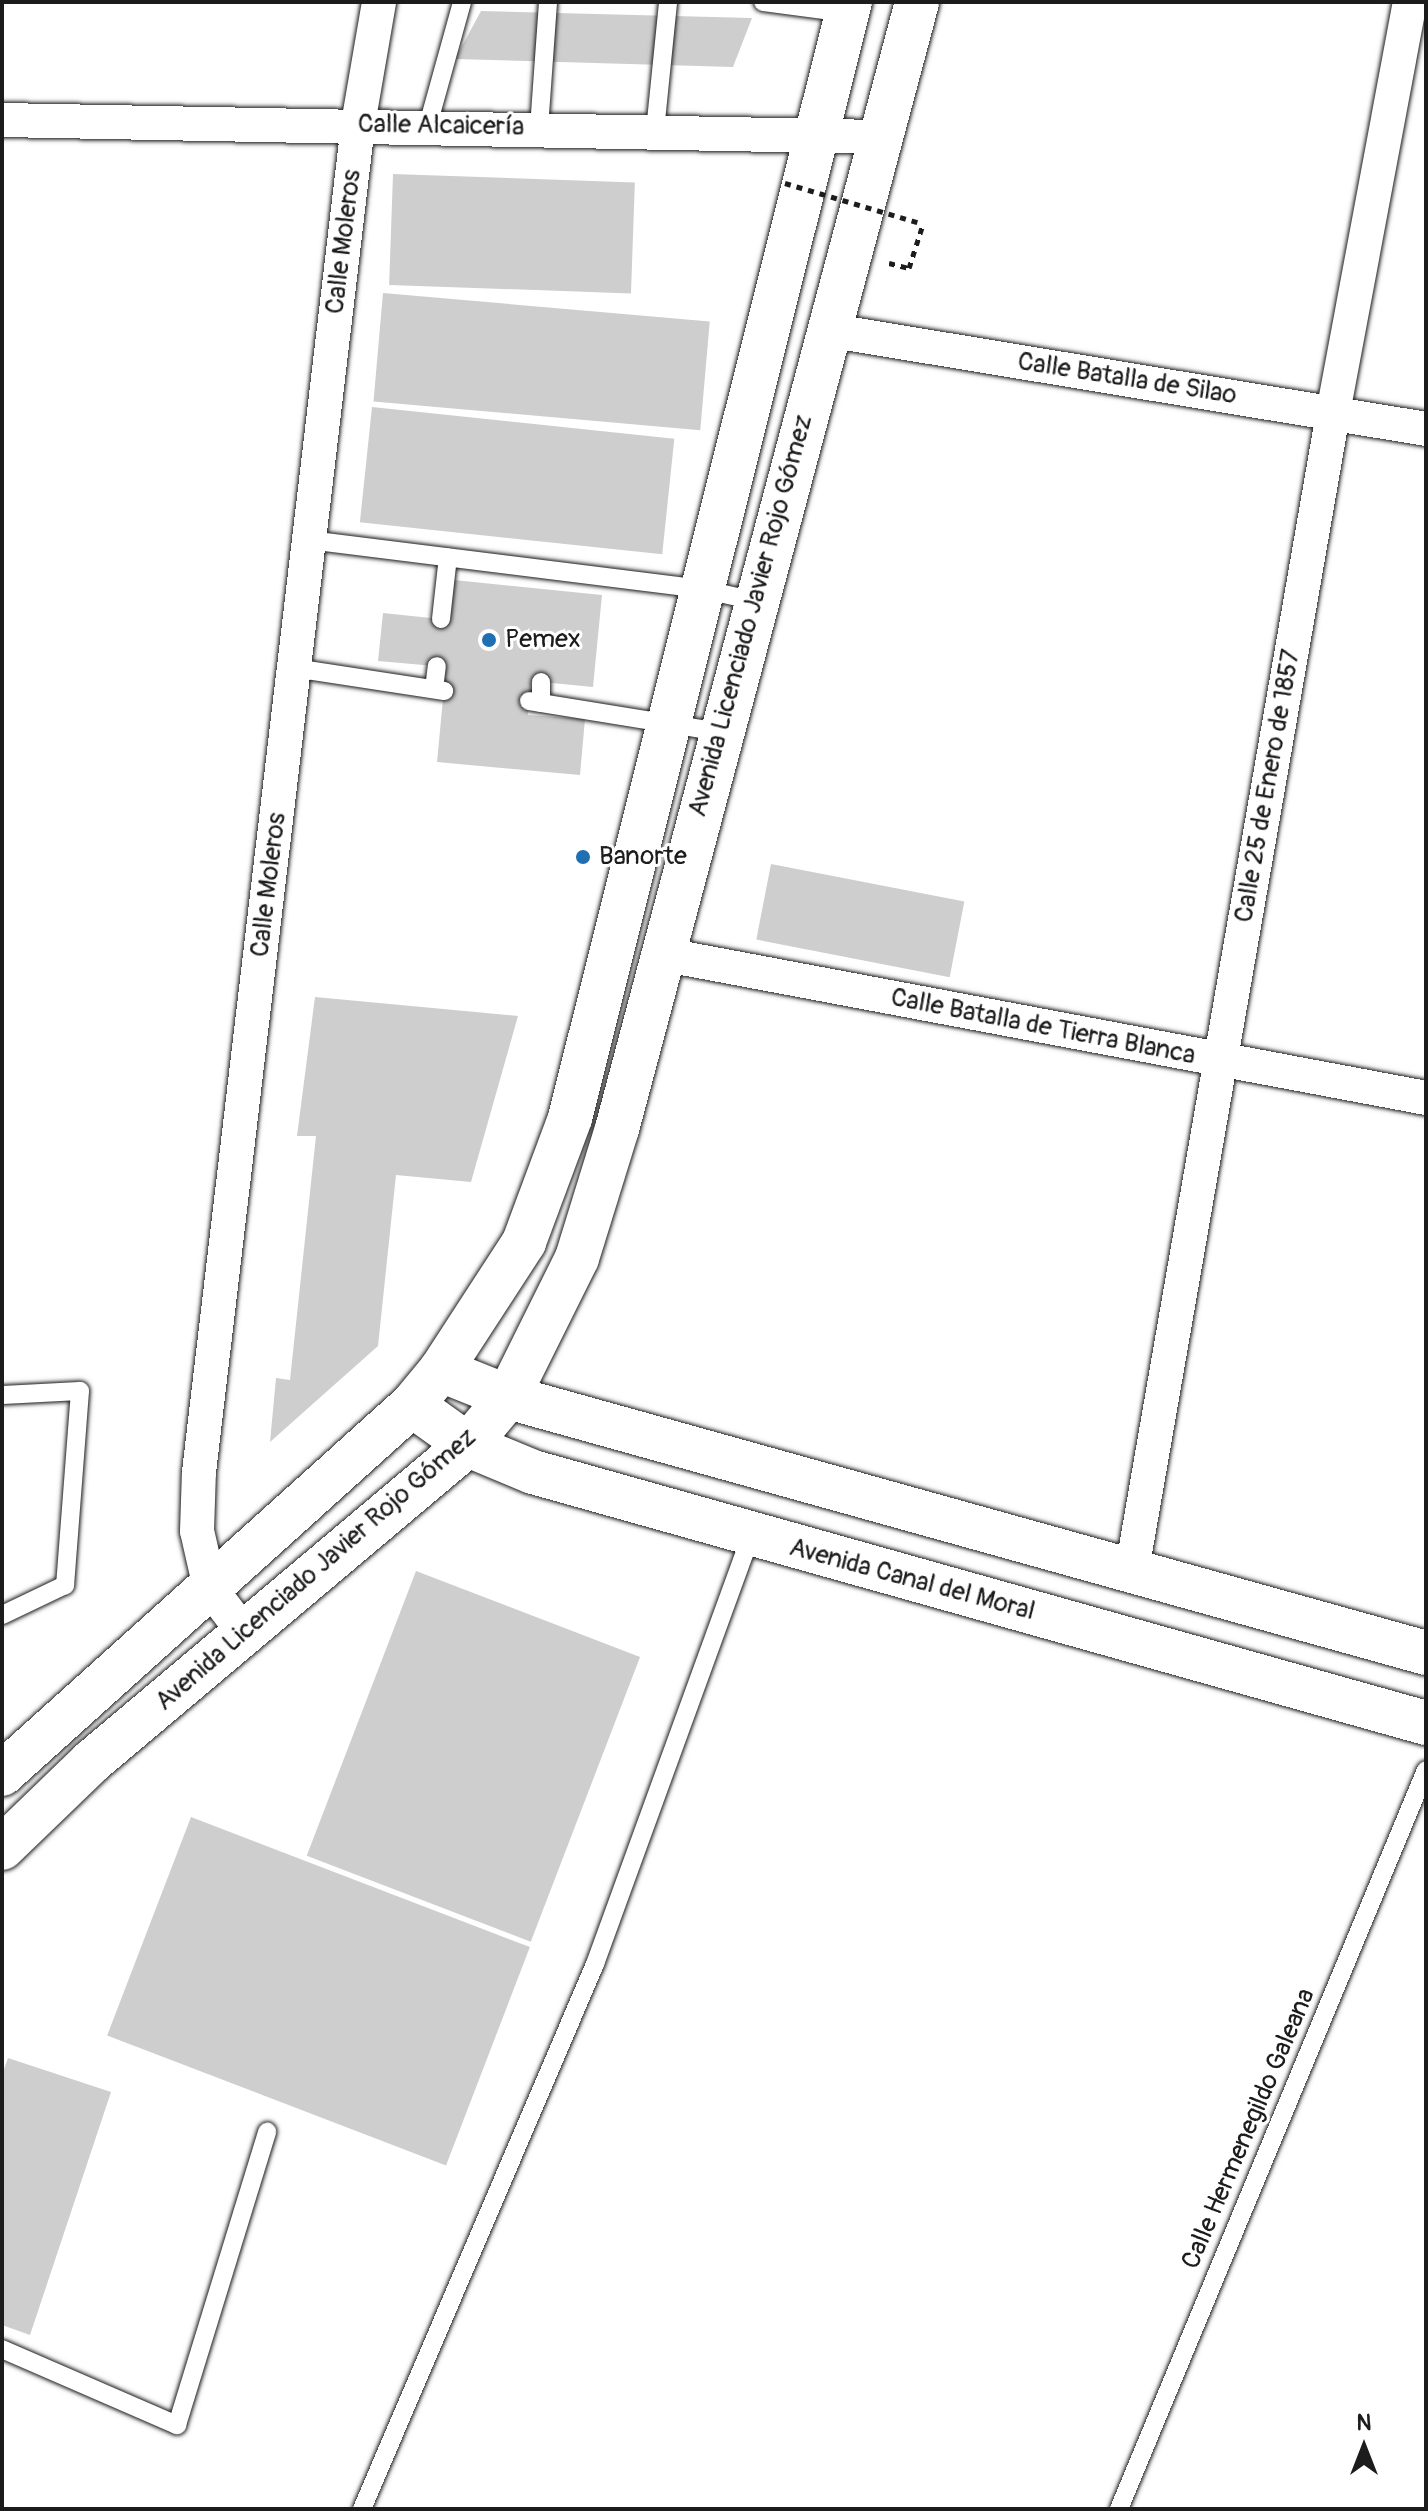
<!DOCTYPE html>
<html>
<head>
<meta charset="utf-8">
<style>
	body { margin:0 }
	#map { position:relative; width:1428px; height:2511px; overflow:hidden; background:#fff; font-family:Pangolin,sans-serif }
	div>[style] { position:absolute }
	.building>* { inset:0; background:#cecece; transform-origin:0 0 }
	.path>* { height:5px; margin-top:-2.5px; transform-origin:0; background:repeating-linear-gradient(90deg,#1c1c1c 0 6px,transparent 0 12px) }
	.roads { filter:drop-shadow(0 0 2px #1c1c1c) drop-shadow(0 0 2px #1c1c1c) }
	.service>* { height:18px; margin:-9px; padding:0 9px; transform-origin:9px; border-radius:9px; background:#fff }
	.minor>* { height:34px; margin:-17px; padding:0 17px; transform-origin:17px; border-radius:17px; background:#fff }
	.secondary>* { height:44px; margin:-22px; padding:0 22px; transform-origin:22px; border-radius:22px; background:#fff }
	.primary>* { height:44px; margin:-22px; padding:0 22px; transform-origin:22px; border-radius:22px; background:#fff }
	.path-bridge>* { height:5px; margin-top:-2.5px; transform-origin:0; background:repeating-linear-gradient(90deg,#1c1c1c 0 6px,transparent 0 12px) }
	.dots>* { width:22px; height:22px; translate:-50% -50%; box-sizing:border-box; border:4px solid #fff; border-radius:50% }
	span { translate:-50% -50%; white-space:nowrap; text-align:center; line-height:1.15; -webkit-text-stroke:6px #fff; paint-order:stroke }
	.street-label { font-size:26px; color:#1c1c1c }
	.poi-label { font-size:26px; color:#1c1c1c }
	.left { translate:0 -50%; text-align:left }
	.frame { position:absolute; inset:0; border:4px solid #1c1c1c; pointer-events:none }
	.north { position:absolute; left:1324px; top:2407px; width:80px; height:80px; -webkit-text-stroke:6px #fff; paint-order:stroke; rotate:0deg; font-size:22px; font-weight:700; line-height:32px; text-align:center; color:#1c1c1c }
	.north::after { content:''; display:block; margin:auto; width:28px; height:36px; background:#1c1c1c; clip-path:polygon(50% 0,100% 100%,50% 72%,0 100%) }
</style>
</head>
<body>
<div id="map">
	<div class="building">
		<div style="clip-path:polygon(481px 11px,752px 18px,733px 67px,455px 59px)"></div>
		<div style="left:393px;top:174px;width:242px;height:111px;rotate:2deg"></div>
		<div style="left:383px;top:293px;width:328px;height:109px;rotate:5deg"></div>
		<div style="left:372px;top:407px;width:304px;height:116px;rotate:6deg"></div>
		<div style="clip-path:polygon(454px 580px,602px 595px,593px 687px,531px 681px,528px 715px,585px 719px,580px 775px,437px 762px,446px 667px,378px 661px,383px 613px,450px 620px)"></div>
		<div style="left:771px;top:864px;width:197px;height:77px;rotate:11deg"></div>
		<div style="clip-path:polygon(315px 997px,518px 1016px,471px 1182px,396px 1175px,378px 1346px,270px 1442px,276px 1378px,290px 1380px,316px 1136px,297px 1136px)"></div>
		<div style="left:416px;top:1571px;width:240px;height:305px;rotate:21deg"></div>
		<div style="left:191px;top:1817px;width:363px;height:234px;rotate:21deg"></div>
		<div style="clip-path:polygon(8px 2058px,111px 2092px,30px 2335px,2px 2325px,2px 2075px)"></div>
	</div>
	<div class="path">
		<div style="left:889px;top:263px;width:21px;rotate:14deg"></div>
		<div style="left:909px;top:268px;width:46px;rotate:-72.3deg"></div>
	</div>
	<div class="roads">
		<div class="service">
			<div style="left:763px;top:2px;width:85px;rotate:7.5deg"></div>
			<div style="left:428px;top:125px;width:128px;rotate:-74.5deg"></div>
			<div style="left:539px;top:128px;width:126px;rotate:-85.9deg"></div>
			<div style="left:655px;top:131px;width:130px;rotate:-84.2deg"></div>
			<div style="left:309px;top:540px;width:396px;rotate:7.1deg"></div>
			<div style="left:702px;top:589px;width:54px;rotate:12.8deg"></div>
			<div style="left:441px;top:619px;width:62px;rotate:-83.6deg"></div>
			<div style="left:294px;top:668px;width:152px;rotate:8.7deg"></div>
			<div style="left:541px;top:682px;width:21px;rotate:90deg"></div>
			<div style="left:434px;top:689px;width:23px;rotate:-83deg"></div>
			<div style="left:529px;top:701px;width:193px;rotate:9.2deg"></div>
			<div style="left:2px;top:1395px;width:78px;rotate:-2.9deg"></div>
			<div style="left:80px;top:1391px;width:195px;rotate:94.4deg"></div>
			<div style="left:65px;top:1585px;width:70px;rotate:154.5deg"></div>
			<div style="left:2px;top:2349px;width:191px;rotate:23.5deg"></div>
			<div style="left:177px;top:2425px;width:307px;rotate:-72.9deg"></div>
			<div style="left:362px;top:2509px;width:593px;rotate:-66.85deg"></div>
			<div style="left:595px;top:1964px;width:456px;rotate:-70deg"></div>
			<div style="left:1119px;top:2509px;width:800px;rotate:-67.44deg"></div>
		</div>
		<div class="minor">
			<div style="left:2px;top:120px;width:879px;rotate:1.11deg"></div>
			<div style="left:827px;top:330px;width:607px;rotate:9.38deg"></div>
			<div style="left:661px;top:954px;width:778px;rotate:10.66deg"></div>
			<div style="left:1132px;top:1570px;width:1174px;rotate:-80.14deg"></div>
			<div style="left:1333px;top:413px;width:418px;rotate:-79.4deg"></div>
			<div style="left:245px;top:1634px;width:58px;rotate:-127.3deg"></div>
			<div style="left:210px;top:1588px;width:58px;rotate:-102.8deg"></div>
			<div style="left:197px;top:1531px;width:59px;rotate:-88.1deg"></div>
			<div style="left:199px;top:1472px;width:1357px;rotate:-83.27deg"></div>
			<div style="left:358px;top:124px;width:124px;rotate:-80.2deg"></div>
		</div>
		<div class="secondary">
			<div style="left:441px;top:1370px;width:72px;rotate:21.9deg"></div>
			<div style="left:508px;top:1397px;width:953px;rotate:15.58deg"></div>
			<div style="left:412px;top:1405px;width:69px;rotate:35.5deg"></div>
			<div style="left:468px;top:1445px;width:70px;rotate:22.6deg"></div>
			<div style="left:533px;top:1472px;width:928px;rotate:15.7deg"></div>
		</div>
		<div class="primary">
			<div style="left:2px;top:1774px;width:552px;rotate:-41.99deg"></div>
			<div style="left:412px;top:1405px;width:45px;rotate:-50.4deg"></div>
			<div style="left:441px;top:1370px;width:153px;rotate:-57deg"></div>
			<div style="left:524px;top:1242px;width:132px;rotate:-69.6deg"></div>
			<div style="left:570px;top:1118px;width:1151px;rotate:-75.92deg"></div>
			<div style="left:2px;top:1848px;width:124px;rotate:-44deg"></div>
			<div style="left:91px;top:1762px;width:493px;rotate:-40.1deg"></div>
			<div style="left:468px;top:1445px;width:62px;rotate:-50.2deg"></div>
			<div style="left:508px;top:1397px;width:155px;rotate:-63.6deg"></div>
			<div style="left:577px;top:1258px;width:135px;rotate:-72.8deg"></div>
			<div style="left:617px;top:1129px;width:1166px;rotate:-75.09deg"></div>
		</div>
	</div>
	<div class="path-bridge">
		<div style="left:785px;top:183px;width:144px;rotate:16.5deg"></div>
	</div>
	<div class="dots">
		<div style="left:489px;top:640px;background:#1f6fb2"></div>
		<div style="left:583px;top:857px;background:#1f6fb2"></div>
	</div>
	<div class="street-label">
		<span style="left:441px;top:126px;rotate:1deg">Calle Alcaicería</span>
		<span style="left:344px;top:242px;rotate:-83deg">Calle Moleros</span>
		<span style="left:1127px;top:379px;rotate:9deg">Calle Batalla de Silao</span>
		<span style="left:751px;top:616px;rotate:-75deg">Avenida Licenciado Javier Rojo Gómez</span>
		<span style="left:1268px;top:786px;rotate:-80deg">Calle 25 de Enero de 1857</span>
		<span style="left:269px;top:885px;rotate:-83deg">Calle Moleros</span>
		<span style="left:1043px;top:1027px;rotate:11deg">Calle Batalla de Tierra Blanca</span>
		<span style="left:316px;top:1570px;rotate:-41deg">Avenida Licenciado Javier Rojo Gómez</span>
		<span style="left:912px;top:1580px;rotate:15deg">Avenida Canal del Moral</span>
		<span style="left:1249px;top:2129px;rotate:-67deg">Calle Hermenegildo Galeana</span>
	</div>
	<div class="poi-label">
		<span class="left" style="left:505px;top:640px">Pemex</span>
		<span class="left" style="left:599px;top:857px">Banorte</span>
	</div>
	<div class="frame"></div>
	<div class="north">N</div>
</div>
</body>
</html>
